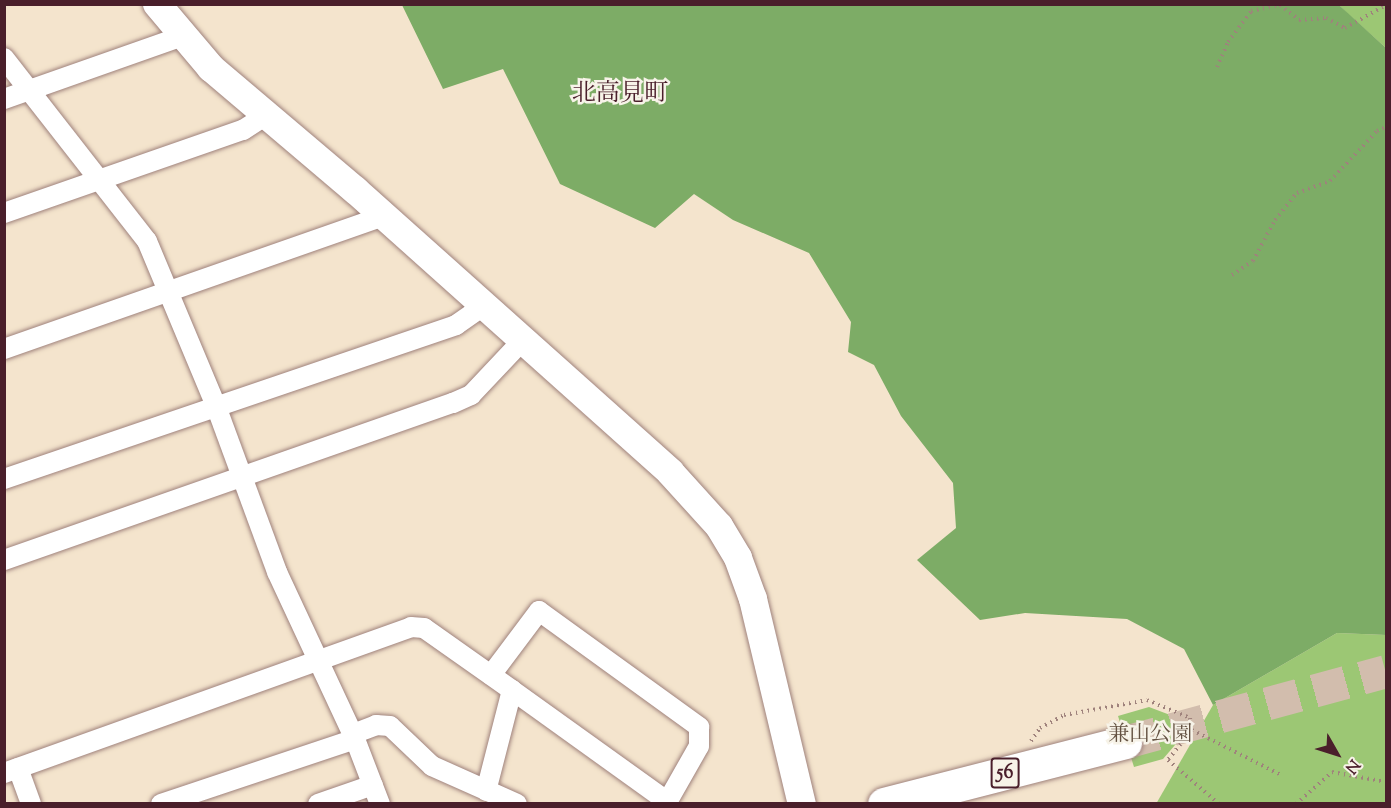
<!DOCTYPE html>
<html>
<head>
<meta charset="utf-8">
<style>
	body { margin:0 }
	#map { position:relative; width:1391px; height:808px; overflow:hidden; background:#f4e4cd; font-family:"Sorts Mill Goudy","Noto Serif JP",serif }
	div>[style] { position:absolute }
	.green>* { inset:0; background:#9cc774 }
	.forest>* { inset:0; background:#7dac66 }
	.highway-tunnel>* { height:33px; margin-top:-16.5px; transform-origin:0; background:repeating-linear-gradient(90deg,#d2bdad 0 33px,transparent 0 49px) }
	.path>* { height:4px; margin-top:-2px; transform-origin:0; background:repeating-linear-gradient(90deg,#9f827c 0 1.5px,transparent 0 6px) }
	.roads { filter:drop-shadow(0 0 2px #9f827c) drop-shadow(0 0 2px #9f827c) }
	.street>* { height:20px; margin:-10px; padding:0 10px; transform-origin:10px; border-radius:10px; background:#fff }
	.secondary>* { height:28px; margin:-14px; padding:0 14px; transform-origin:14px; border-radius:14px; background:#fff }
	.highway>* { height:33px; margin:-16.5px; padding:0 16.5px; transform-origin:16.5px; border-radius:16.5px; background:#fff }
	span { translate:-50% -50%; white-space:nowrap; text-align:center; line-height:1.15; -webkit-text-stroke:5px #f7f3e8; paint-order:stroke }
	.shield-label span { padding:2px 4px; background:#f7f3e8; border:2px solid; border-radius:4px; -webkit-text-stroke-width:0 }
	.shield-label { font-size:20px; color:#4a1f2b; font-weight:700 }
	.park-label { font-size:21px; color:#635141 }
	.quarter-label { font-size:24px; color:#4a1f2b }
	.frame { position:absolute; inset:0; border:6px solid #4a1f2b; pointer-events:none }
	.north { position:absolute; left:1307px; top:724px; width:60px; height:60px; -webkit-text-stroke:4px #f7f3e8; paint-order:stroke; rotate:129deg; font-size:16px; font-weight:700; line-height:24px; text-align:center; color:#4a1f2b }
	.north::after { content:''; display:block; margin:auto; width:21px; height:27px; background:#4a1f2b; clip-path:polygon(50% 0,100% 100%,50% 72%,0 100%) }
</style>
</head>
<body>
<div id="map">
	<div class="green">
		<div style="clip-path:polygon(1339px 5px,1386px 5px,1386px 48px,1347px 13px)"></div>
		<div style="clip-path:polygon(1337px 633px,1386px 635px,1386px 803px,1156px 804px,1213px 705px)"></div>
		<div style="clip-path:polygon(1149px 707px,1186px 721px,1187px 731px,1163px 759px,1134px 767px,1118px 716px)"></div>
	</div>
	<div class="forest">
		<div style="clip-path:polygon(402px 5px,1339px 5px,1386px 48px,1386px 635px,1337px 633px,1213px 705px,1184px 649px,1127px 619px,1025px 613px,980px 620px,917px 560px,956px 528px,953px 483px,901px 416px,874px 365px,848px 352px,851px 322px,809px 253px,733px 220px,694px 194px,655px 228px,560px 184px,503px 69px,443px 89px)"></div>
	</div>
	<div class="highway-tunnel">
		<div style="left:1125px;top:742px;width:270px;rotate:-15.2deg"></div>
	</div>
	<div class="path">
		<div style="left:1217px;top:67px;width:27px;rotate:-66deg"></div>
		<div style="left:1228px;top:42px;width:39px;rotate:-53deg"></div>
		<div style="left:1251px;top:11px;width:30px;rotate:-12deg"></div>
		<div style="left:1280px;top:5px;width:24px;rotate:38deg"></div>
		<div style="left:1299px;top:20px;width:27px;rotate:-4deg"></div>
		<div style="left:1326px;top:18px;width:21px;rotate:28deg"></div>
		<div style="left:1345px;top:28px;width:47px;rotate:-29.3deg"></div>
		<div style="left:1232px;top:275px;width:25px;rotate:-34deg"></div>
		<div style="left:1253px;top:261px;width:47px;rotate:-61.8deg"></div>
		<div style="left:1275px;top:220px;width:35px;rotate:-51deg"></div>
		<div style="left:1297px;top:193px;width:35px;rotate:-20deg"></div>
		<div style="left:1330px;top:181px;width:69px;rotate:-46.8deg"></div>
		<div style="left:1377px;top:131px;width:10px;rotate:-24deg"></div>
		<div style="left:1192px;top:730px;width:38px;rotate:129deg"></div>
		<div style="left:1168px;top:760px;width:67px;rotate:40.8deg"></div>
		<div style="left:1031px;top:741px;width:16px;rotate:-55deg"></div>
		<div style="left:1040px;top:728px;width:27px;rotate:-28deg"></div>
		<div style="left:1064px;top:715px;width:84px;rotate:-10.2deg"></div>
		<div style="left:1147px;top:700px;width:47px;rotate:22.7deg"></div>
		<div style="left:1190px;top:718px;width:12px;rotate:81deg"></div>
		<div style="left:1192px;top:730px;width:100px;rotate:26.8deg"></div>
		<div style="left:1296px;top:804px;width:48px;rotate:-41.6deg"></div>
		<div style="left:1332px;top:772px;width:55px;rotate:10.5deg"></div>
	</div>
	<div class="roads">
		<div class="street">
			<div style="left:4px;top:58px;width:232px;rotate:52deg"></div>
			<div style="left:147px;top:241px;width:179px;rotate:67.3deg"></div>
			<div style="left:216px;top:406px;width:177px;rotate:69.8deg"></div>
			<div style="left:277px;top:572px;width:184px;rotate:65deg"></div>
			<div style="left:355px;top:739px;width:70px;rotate:69deg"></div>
			<div style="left:4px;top:99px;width:190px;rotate:-19.4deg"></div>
			<div style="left:4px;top:213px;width:253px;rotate:-19.2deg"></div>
			<div style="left:243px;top:130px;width:27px;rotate:-33deg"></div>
			<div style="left:4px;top:349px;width:402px;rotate:-19.3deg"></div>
			<div style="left:4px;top:479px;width:478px;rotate:-18.8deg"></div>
			<div style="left:456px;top:325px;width:33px;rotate:-35deg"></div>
			<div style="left:4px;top:560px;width:476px;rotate:-19.3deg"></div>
			<div style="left:453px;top:403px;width:20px;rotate:-24deg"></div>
			<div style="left:471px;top:395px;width:74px;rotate:-46.6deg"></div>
			<div style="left:491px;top:675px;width:80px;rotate:-53.1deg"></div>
			<div style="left:539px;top:611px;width:198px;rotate:35.9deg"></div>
			<div style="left:699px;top:727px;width:19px;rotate:90deg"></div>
			<div style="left:699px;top:746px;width:67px;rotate:119.6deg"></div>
			<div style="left:512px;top:690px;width:188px;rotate:35.7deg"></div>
			<div style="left:353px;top:734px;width:25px;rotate:-21deg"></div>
			<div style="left:376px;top:725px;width:14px;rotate:4deg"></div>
			<div style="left:390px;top:726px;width:58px;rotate:43.6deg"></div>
			<div style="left:432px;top:766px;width:93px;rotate:24.1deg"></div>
			<div style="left:18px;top:768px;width:38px;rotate:70deg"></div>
			<div style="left:4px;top:773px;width:432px;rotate:-19.7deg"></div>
			<div style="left:411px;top:627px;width:13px;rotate:4deg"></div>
			<div style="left:424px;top:628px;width:108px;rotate:35.2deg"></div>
			<div style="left:512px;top:690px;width:104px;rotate:104.4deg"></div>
			<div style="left:161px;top:804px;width:205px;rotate:-18.5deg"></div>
			<div style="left:318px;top:804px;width:58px;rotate:-19.1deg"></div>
		</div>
		<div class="secondary">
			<div style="left:157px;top:4px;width:84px;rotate:49.8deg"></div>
			<div style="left:211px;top:68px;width:189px;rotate:40.3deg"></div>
			<div style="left:355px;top:190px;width:423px;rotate:41.8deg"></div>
			<div style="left:670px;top:472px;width:73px;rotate:47.8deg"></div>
			<div style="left:719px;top:526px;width:37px;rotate:59deg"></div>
			<div style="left:738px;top:558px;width:44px;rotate:69.9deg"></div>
			<div style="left:753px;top:599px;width:211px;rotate:76.6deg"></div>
		</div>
		<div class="highway">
			<div style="left:884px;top:804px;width:249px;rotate:-14.4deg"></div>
		</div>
	</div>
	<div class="shield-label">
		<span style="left:1005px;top:773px">56</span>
	</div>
	<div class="park-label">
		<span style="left:1150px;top:735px">兼山公園</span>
	</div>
	<div class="quarter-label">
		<span style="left:620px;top:95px">北高見町</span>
	</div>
	<div class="frame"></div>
	<div class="north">N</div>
</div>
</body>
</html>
